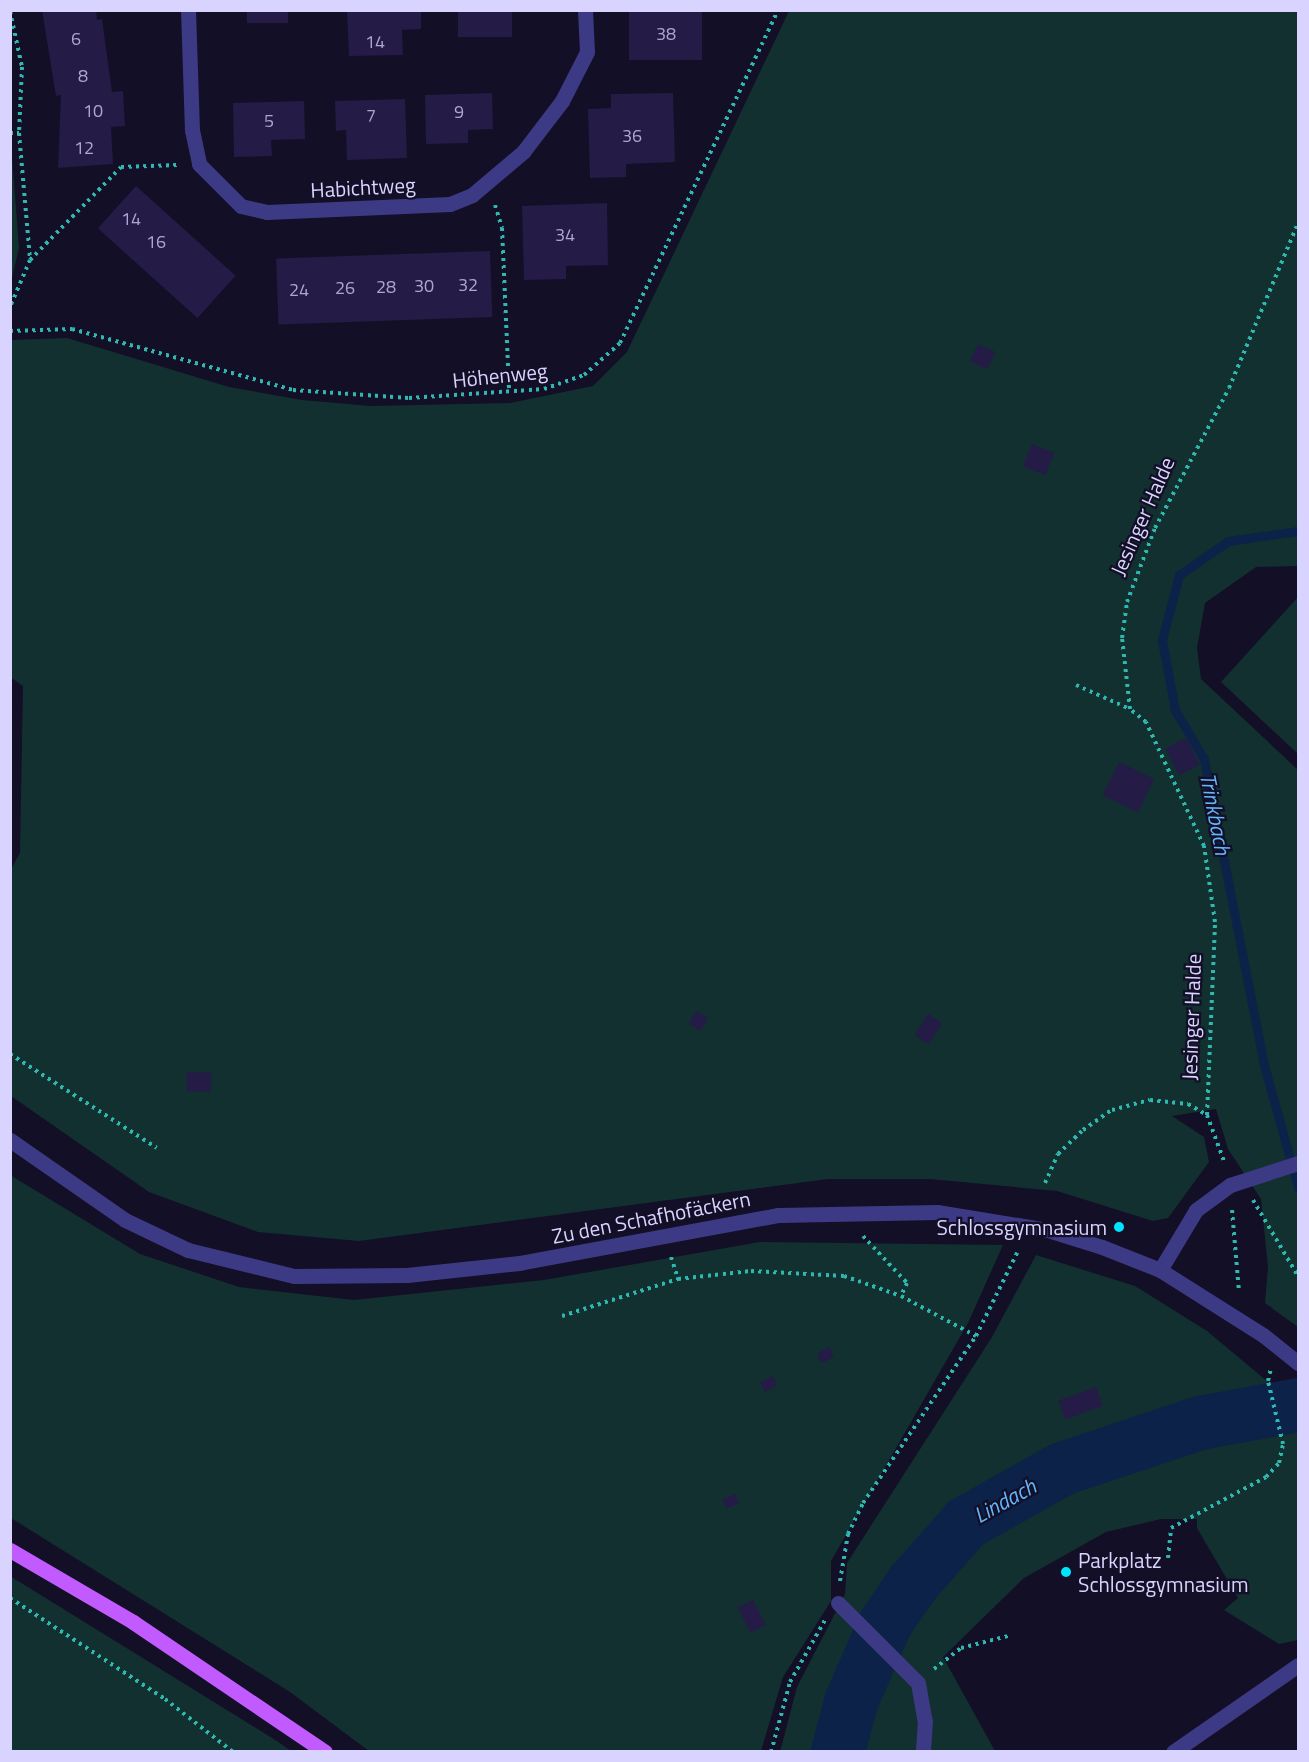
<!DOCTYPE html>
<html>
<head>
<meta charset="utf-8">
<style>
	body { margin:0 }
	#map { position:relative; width:1309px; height:1762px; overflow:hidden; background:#130f26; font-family:"Titillium Web",sans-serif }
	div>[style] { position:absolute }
	.green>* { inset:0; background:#12302f }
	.stream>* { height:9px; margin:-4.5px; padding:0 4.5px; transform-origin:4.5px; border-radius:4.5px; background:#0c2248 }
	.river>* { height:54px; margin:-27px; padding:0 27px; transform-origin:27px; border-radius:27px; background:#0c2248 }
	.building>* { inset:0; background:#241b47; transform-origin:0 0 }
	.path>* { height:4px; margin-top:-2px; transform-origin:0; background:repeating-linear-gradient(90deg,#2fb8b0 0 3px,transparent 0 7.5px) }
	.minor>* { height:15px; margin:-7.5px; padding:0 7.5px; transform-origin:7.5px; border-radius:7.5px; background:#3d3a85 }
	.tertiary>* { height:15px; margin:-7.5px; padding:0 7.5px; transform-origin:7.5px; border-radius:7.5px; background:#3d3a85 }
	.primary>* { height:15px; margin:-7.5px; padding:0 7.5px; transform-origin:7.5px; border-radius:7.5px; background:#c25bff }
	.tertiary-bridge>* { height:15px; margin:-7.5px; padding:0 7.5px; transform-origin:7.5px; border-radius:7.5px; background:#3d3a85 }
	.dots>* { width:16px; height:16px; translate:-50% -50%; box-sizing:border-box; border:3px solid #130f26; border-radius:50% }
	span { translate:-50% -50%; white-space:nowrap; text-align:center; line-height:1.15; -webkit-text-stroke:4.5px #130f26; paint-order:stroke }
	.number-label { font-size:18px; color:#aca6d1 }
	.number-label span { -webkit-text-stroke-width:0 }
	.street-label { font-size:21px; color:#d9d4ff }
	.poi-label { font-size:21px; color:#d9d4ff }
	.right { translate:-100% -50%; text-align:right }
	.left { translate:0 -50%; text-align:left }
	.water-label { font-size:22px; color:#62b6ff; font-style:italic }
	.frame { position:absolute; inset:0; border:12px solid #d9d4ff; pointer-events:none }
</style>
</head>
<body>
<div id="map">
	<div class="green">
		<div style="clip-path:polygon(789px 11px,1298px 11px,1298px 566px,1256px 567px,1205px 603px,1197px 648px,1201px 679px,1298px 770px,1298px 1327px,1265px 1303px,1268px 1267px,1261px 1199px,1228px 1149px,1216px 1109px,1172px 1116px,1204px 1137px,1209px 1162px,1168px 1218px,1153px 1221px,1057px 1191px,930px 1179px,828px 1179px,359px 1241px,258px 1232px,149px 1192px,11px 1096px,10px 871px,20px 853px,23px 686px,10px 677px,10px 340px,67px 338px,229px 387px,302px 400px,370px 406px,510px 403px,593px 386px,627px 352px)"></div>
		<div style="clip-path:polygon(11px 25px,11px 142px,19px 248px,11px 282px)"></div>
		<div style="clip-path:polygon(1298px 597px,1298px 754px,1221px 682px)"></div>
		<div style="clip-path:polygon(10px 1175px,140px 1254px,239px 1287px,354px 1300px,544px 1280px,760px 1242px,1003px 1245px,968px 1323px,831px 1561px,831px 1601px,783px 1677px,761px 1751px,369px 1751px,290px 1692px,11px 1518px)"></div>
		<div style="clip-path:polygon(1036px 1255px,1135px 1286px,1207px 1331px,1298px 1407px,1298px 1640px,1279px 1644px,1224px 1610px,1238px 1598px,1197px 1528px,1197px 1519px,1161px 1519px,1106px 1532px,1024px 1578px,943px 1657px,995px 1751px,780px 1752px,797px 1687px,845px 1594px,847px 1563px,992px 1337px)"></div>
		<div style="clip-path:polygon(10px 1576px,277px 1741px,291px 1751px,11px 1751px)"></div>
	</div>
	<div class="stream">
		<div style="left:1298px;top:531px;width:71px;rotate:171.9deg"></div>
		<div style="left:1228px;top:541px;width:60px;rotate:145.2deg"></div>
		<div style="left:1179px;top:575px;width:67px;rotate:104.7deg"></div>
		<div style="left:1162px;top:640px;width:71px;rotate:79.5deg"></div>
		<div style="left:1175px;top:710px;width:57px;rotate:59.4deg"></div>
		<div style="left:1204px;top:759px;width:316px;rotate:78.9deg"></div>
		<div style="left:1265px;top:1069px;width:123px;rotate:74.4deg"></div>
	</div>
	<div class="river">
		<div style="left:838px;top:1752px;width:52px;rotate:-75.4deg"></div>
		<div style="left:851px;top:1702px;width:85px;rotate:-66.4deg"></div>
		<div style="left:885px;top:1624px;width:50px;rotate:-55.7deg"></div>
		<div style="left:913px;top:1583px;width:80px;rotate:-48.5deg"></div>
		<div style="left:966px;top:1523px;width:110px;rotate:-29.4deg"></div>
		<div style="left:1062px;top:1469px;width:145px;rotate:-18.4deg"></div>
		<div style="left:1200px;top:1423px;width:100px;rotate:-10.4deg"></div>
	</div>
	<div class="building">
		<div style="clip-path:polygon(42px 10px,96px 10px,97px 20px,102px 19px,112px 92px,123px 91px,125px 126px,111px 127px,113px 164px,58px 168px,61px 95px,56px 96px)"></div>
		<div style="left:247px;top:10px;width:41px;height:13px"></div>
		<div style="clip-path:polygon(347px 10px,421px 10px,421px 29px,402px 30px,403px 55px,349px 56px)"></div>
		<div style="left:458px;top:10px;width:54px;height:27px"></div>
		<div style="left:629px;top:10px;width:73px;height:50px"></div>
		<div style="clip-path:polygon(492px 93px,493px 129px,468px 130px,468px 143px,426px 144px,425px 95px)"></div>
		<div style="clip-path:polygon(673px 93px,675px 162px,626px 164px,626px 177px,590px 178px,588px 109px,611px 108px,611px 94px)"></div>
		<div style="clip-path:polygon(405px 99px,407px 158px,347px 160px,346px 130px,336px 131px,335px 101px)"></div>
		<div style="clip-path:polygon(304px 101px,305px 139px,271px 140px,272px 156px,234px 157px,233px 103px)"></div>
		<div style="left:136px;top:186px;width:134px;height:57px;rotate:42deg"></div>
		<div style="clip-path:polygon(607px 203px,608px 265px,566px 266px,566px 279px,524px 280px,522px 206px)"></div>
		<div style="left:490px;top:251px;width:66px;height:214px;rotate:88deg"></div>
		<div style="left:978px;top:344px;width:19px;height:19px;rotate:25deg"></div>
		<div style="left:1032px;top:444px;width:24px;height:24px;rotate:22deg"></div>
		<div style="left:1186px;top:738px;width:30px;height:23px;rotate:63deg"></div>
		<div style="left:1119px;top:762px;width:39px;height:37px;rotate:26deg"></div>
		<div style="left:696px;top:1011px;width:14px;height:15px;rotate:30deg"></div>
		<div style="left:928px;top:1014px;width:17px;height:25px;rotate:33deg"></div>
		<div style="left:187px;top:1072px;width:24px;height:19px;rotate:2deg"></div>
		<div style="clip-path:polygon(829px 1347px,834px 1357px,821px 1363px,817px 1354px)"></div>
		<div style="clip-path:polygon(773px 1376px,777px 1385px,765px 1392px,760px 1382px)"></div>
		<div style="left:1096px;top:1387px;width:20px;height:40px;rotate:70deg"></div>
		<div style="left:735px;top:1494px;width:10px;height:14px;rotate:66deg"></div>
		<div style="left:753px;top:1600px;width:28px;height:17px;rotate:63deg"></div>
	</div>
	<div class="path">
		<div style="left:10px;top:11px;width:57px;rotate:77.9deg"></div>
		<div style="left:22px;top:67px;width:66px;rotate:92.6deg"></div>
		<div style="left:19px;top:133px;width:127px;rotate:85deg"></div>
		<div style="left:30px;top:260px;width:51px;rotate:113.1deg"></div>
		<div style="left:10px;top:133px;width:9px"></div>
		<div style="left:495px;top:205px;width:24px;rotate:73deg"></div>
		<div style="left:502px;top:228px;width:163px;rotate:87.5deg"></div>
		<div style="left:30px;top:260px;width:130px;rotate:-45.6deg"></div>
		<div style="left:121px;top:167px;width:56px;rotate:-2deg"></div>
		<div style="left:10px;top:331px;width:62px;rotate:-1.8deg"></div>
		<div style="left:72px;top:329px;width:229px;rotate:15.4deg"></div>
		<div style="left:293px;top:390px;width:116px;rotate:3.9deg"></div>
		<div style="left:409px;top:398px;width:135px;rotate:-3.8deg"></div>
		<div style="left:544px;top:389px;width:42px;rotate:-19.3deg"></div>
		<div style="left:584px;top:375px;width:48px;rotate:-41.6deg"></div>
		<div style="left:620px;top:343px;width:369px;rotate:-64.6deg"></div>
		<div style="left:1076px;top:685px;width:59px;rotate:24deg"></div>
		<div style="left:10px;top:691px;width:37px;rotate:90deg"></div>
		<div style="left:10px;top:1054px;width:174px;rotate:32.6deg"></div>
		<div style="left:1207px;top:1115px;width:193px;rotate:-87.6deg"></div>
		<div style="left:1215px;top:922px;width:77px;rotate:-98.2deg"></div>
		<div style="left:1204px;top:846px;width:137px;rotate:-115.1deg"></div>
		<div style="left:1146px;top:722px;width:21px;rotate:-141deg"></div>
		<div style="left:1130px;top:709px;width:71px;rotate:-96.4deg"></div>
		<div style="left:1122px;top:638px;width:36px;rotate:-82deg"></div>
		<div style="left:1127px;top:602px;width:79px;rotate:-69.3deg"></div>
		<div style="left:1155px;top:528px;width:158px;rotate:-62.1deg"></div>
		<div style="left:1229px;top:388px;width:179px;rotate:-67.3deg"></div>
		<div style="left:1045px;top:1183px;width:32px;rotate:-66deg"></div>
		<div style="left:1058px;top:1154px;width:35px;rotate:-44deg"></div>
		<div style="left:1083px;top:1130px;width:35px;rotate:-35deg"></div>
		<div style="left:1112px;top:1110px;width:39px;rotate:-15deg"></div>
		<div style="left:1150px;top:1100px;width:38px;rotate:6deg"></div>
		<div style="left:1188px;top:1104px;width:22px;rotate:30deg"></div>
		<div style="left:1207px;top:1115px;width:52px;rotate:69.8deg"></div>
		<div style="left:1253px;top:1200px;width:88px;rotate:59.4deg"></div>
		<div style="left:1232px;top:1210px;width:81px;rotate:85.1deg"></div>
		<div style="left:863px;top:1236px;width:64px;rotate:46.9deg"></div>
		<div style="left:907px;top:1283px;width:14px;rotate:115deg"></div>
		<div style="left:671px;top:1257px;width:23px;rotate:72deg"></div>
		<div style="left:678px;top:1279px;width:73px;rotate:-6.3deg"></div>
		<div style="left:751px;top:1271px;width:93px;rotate:3.1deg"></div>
		<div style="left:844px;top:1276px;width:60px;rotate:19.3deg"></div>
		<div style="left:901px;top:1296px;width:85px;rotate:28.1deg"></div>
		<div style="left:562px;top:1316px;width:122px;rotate:-17.7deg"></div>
		<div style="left:1168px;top:1558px;width:30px;rotate:-84deg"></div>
		<div style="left:1171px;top:1528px;width:108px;rotate:-28.2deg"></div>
		<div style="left:1266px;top:1477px;width:19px;rotate:-47deg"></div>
		<div style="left:1279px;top:1463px;width:19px;rotate:-78deg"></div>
		<div style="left:1283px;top:1444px;width:65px;rotate:-103.4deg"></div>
		<div style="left:1268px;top:1381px;width:13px;rotate:-77deg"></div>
		<div style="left:840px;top:1581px;width:48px;rotate:-80.3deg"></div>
		<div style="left:848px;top:1534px;width:34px;rotate:-64deg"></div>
		<div style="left:863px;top:1503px;width:202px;rotate:-55.9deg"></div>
		<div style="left:976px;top:1336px;width:93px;rotate:-63.7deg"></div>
		<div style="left:10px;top:1598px;width:185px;rotate:33.1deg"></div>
		<div style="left:165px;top:1699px;width:86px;rotate:37.9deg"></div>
		<div style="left:934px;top:1669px;width:34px;rotate:-38deg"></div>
		<div style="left:961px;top:1648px;width:49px;rotate:-14.3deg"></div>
		<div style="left:771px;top:1752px;width:73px;rotate:-74.8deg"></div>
		<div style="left:790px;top:1682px;width:71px;rotate:-60.6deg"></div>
	</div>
	<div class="minor">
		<div style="left:188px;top:10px;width:120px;rotate:88.1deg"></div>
		<div style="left:192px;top:130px;width:35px;rotate:78deg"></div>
		<div style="left:199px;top:164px;width:59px;rotate:45deg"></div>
		<div style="left:241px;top:206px;width:27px;rotate:13deg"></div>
		<div style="left:267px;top:212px;width:183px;rotate:-2.5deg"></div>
		<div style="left:450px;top:204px;width:24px;rotate:-22deg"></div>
		<div style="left:472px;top:195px;width:67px;rotate:-40.1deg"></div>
		<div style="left:523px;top:152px;width:64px;rotate:-52.6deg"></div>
		<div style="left:562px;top:101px;width:55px;rotate:-63deg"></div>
		<div style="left:587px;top:52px;width:42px;rotate:-92.7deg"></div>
		<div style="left:1160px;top:1270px;width:70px;rotate:-59deg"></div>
		<div style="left:1196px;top:1210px;width:42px;rotate:-36.3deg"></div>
		<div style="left:1230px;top:1185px;width:71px;rotate:-17.9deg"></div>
		<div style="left:838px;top:1603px;width:113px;rotate:45deg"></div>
		<div style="left:918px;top:1683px;width:39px;rotate:80deg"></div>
		<div style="left:925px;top:1721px;width:31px;rotate:94deg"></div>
		<div style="left:1173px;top:1752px;width:152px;rotate:-34.8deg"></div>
	</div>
	<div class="tertiary">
		<div style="left:10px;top:1140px;width:140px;rotate:34.8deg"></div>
		<div style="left:125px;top:1220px;width:70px;rotate:25.5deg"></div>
		<div style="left:188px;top:1250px;width:109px;rotate:13.8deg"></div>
		<div style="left:294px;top:1276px;width:113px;rotate:-0.5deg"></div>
		<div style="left:407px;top:1275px;width:113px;rotate:-6.1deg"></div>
		<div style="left:519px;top:1263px;width:263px;rotate:-10.5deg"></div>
		<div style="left:778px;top:1215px;width:159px;rotate:-1.1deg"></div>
		<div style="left:937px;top:1212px;width:112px;rotate:9.2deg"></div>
		<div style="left:1048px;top:1230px;width:57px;rotate:17.5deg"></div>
		<div style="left:1102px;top:1247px;width:62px;rotate:21.6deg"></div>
		<div style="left:1160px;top:1270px;width:122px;rotate:32.3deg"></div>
	</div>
	<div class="primary">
		<div style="left:10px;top:1550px;width:143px;rotate:30.3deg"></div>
		<div style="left:133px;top:1622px;width:232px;rotate:34.1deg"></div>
	</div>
	<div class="tertiary-bridge">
		<div style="left:1263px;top:1335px;width:45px;rotate:38.7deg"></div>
	</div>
	<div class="dots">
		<div style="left:1119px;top:1227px;background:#00e5ff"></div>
		<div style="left:1066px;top:1572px;background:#00e5ff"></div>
	</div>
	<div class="number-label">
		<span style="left:666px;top:34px">38</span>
		<span style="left:76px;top:39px">6</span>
		<span style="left:375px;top:42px">14</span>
		<span style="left:83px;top:76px">8</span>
		<span style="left:93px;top:111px">10</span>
		<span style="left:459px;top:112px">9</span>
		<span style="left:371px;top:116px">7</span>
		<span style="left:269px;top:121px">5</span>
		<span style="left:632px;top:136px">36</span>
		<span style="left:84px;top:148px">12</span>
		<span style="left:131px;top:219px">14</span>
		<span style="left:565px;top:235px">34</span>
		<span style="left:156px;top:242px">16</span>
		<span style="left:468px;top:285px">32</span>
		<span style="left:424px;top:286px">30</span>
		<span style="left:386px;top:287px">28</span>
		<span style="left:345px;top:288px">26</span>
		<span style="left:299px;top:290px">24</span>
	</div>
	<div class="street-label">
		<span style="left:363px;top:187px;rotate:-3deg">Habichtweg</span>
		<span style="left:500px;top:375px;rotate:-6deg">Höhenweg</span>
		<span style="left:1142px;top:516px;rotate:-66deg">Jesinger Halde</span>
		<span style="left:1191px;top:1017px;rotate:-88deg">Jesinger Halde</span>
		<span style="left:651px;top:1217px;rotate:-11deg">Zu den Schafhofäckern</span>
	</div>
	<div class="poi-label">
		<span class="right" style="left:1107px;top:1227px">Schlossgymnasium</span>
		<span class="left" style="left:1078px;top:1572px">Parkplatz<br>Schlossgymnasium</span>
	</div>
	<div class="water-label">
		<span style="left:1215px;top:814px;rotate:79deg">Trinkbach</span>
		<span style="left:1005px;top:1501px;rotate:-29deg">Lindach</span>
	</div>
	<div class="frame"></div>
</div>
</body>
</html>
